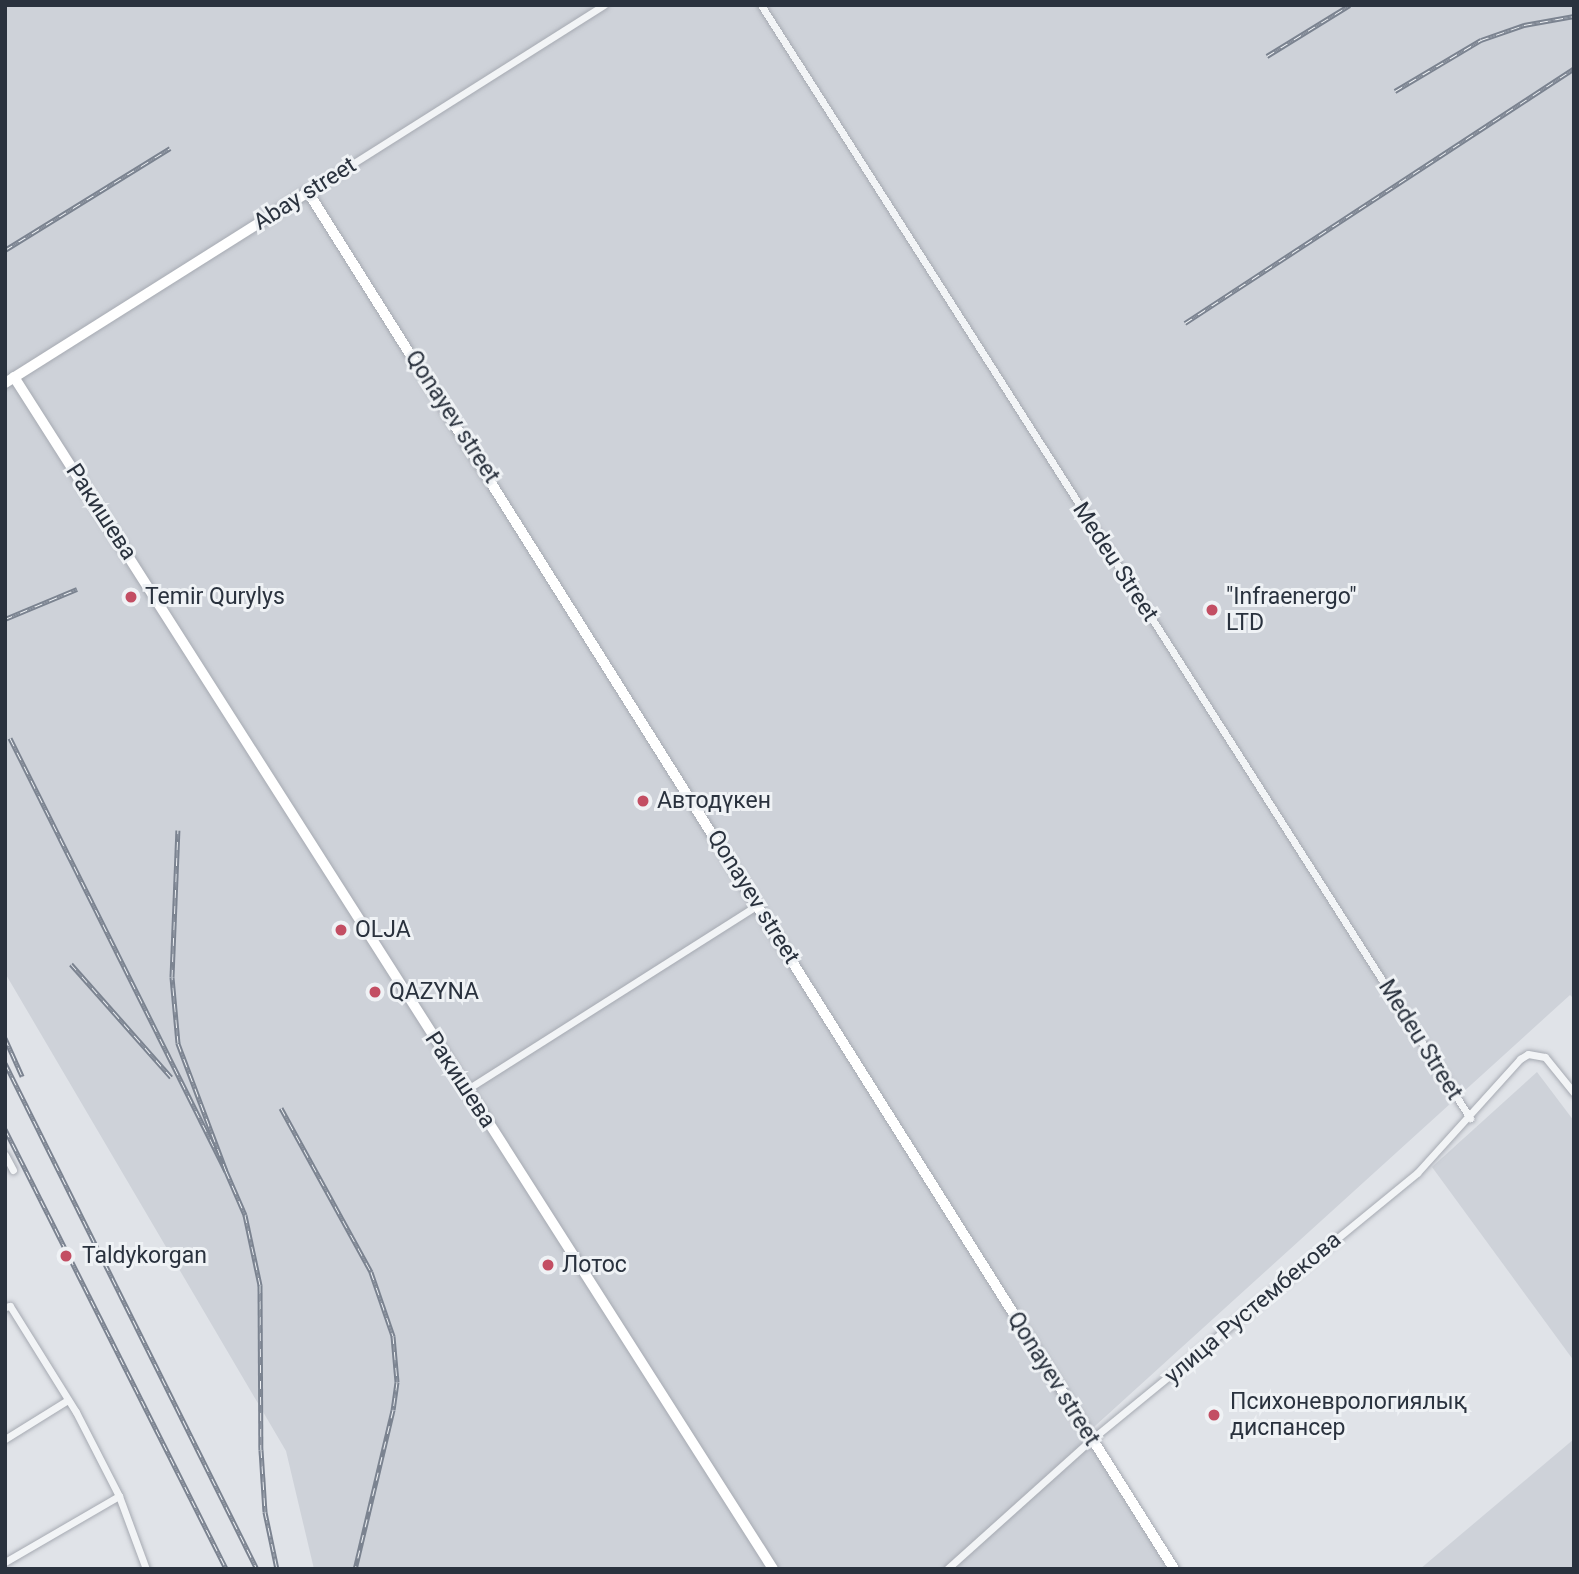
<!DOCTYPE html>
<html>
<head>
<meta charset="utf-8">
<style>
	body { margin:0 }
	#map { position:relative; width:1579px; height:1574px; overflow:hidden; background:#e0e3e8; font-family:Roboto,sans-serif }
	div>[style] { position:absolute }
	.built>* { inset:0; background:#ced2d9 }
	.roads { filter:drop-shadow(0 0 2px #a6aab2) drop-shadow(0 0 2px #a6aab2) }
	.street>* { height:7px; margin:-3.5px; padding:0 3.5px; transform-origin:3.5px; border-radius:3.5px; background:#f2f4f6 }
	.secondary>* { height:10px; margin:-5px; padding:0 5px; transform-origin:5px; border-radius:5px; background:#fff }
	.rail>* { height:5px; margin-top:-2.5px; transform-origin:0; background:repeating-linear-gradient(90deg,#eff2f5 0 8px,#7b8390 0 16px); box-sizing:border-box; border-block:2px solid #7b8390 }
	.dots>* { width:19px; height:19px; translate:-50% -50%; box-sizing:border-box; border:4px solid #eff2f5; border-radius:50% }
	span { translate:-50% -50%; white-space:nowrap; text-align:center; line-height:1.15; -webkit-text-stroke:6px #eff2f5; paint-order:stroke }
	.street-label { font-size:23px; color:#2a323e }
	.poi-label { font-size:23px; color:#2a323e }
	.left { translate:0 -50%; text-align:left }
	.frame { position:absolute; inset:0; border:7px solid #2a323e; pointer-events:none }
</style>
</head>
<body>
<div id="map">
	<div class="built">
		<div style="clip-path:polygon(5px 5px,1574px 5px,1574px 999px,1570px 995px,1084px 1436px,1175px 1569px,314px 1569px,286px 1451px,5px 973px)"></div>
		<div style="clip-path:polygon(1537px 1072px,1574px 1121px,1574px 1361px,1432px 1167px)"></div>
		<div style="clip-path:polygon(1574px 1439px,1574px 1569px,1420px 1569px)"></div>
	</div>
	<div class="roads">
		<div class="street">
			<div style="left:761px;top:5px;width:1320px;rotate:57.5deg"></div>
			<div style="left:308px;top:192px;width:350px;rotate:-32.3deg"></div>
			<div style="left:466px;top:1090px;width:346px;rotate:-32.4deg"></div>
			<div style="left:5px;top:1155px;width:17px;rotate:62deg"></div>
			<div style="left:5px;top:1307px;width:5px;rotate:-11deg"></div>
			<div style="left:10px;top:1306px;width:125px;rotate:58.1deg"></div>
			<div style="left:76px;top:1412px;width:94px;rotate:62.9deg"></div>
			<div style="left:119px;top:1496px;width:78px;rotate:69.7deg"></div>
			<div style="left:5px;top:1439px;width:72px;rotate:-31.9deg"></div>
			<div style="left:5px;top:1562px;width:132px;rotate:-30.1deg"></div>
			<div style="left:947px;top:1569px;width:195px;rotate:-41.9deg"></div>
			<div style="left:1092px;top:1439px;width:420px;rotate:-39.3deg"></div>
			<div style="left:1417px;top:1173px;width:154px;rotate:-47.9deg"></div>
			<div style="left:1520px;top:1059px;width:9px;rotate:-32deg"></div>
			<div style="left:1528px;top:1054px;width:17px;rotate:10deg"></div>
			<div style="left:1545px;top:1057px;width:46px;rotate:51.1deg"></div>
		</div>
		<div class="secondary">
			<div style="left:14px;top:377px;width:1413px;rotate:57.51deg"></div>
			<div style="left:5px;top:383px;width:358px;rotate:-32.2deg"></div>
			<div style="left:308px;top:192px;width:1627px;rotate:57.83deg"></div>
		</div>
	</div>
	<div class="rail">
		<div style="left:1267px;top:56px;width:97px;rotate:-31.6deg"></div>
		<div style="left:1395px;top:91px;width:100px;rotate:-30.7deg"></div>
		<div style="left:1481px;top:40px;width:46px;rotate:-19.2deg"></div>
		<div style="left:1524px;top:25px;width:51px;rotate:-10.2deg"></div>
		<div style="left:5px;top:250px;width:194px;rotate:-31.7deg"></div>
		<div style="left:1185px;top:323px;width:465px;rotate:-33.2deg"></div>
		<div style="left:5px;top:619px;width:78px;rotate:-22.6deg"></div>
		<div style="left:10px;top:738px;width:484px;rotate:63.5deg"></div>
		<div style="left:226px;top:1171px;width:137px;rotate:-110.6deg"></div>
		<div style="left:178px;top:1043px;width:66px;rotate:-95.2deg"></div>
		<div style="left:172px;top:977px;width:147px;rotate:-87.7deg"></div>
		<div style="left:71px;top:964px;width:151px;rotate:48.5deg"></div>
		<div style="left:5px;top:1038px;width:42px;rotate:65.9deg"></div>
		<div style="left:5px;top:1063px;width:565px;rotate:63.53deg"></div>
		<div style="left:281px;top:1108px;width:187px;rotate:61.2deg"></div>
		<div style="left:371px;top:1272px;width:68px;rotate:71deg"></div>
		<div style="left:393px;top:1336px;width:46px;rotate:85deg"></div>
		<div style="left:397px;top:1382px;width:28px;rotate:98deg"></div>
		<div style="left:393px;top:1410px;width:163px;rotate:103.4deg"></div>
		<div style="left:5px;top:1129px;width:492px;rotate:63.3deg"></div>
		<div style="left:226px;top:1171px;width:48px;rotate:66.6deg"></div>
		<div style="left:245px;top:1215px;width:72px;rotate:77.9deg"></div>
		<div style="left:260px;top:1285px;width:165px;rotate:89.7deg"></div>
		<div style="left:261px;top:1450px;width:62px;rotate:86.3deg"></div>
		<div style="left:265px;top:1512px;width:58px;rotate:78.1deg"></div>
	</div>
	<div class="dots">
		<div style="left:131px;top:597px;background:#c34e63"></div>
		<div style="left:1212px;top:610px;background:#c34e63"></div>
		<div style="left:643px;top:801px;background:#c34e63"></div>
		<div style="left:341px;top:930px;background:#c34e63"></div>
		<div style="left:375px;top:992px;background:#c34e63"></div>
		<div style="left:66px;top:1256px;background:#c34e63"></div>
		<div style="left:548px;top:1265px;background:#c34e63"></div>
		<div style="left:1214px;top:1415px;background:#c34e63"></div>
	</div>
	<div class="street-label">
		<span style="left:305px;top:194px;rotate:-32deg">Abay street</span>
		<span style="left:452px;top:417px;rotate:57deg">Qonayev street</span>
		<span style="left:101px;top:512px;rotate:57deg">Ракишева</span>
		<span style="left:1115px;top:562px;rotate:57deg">Medeu Street</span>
		<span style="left:753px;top:897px;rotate:58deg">Qonayev street</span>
		<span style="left:1420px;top:1040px;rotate:58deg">Medeu Street</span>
		<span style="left:460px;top:1080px;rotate:57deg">Ракишева</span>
		<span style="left:1253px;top:1308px;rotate:-40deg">улица Рустембекова</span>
		<span style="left:1053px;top:1379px;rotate:58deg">Qonayev street</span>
	</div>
	<div class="poi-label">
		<span class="left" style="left:145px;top:597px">Temir Qurylys</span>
		<span class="left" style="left:1226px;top:610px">"Infraenergo"<br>LTD</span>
		<span class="left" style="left:657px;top:801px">Автодүкен</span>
		<span class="left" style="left:355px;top:930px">OLJA</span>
		<span class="left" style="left:389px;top:992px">QAZYNA</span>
		<span class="left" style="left:82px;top:1256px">Taldykorgan</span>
		<span class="left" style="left:562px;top:1265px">Лотос</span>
		<span class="left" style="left:1230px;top:1415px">Психоневрологиялық<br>диспансер</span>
	</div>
	<div class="frame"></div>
</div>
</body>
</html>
